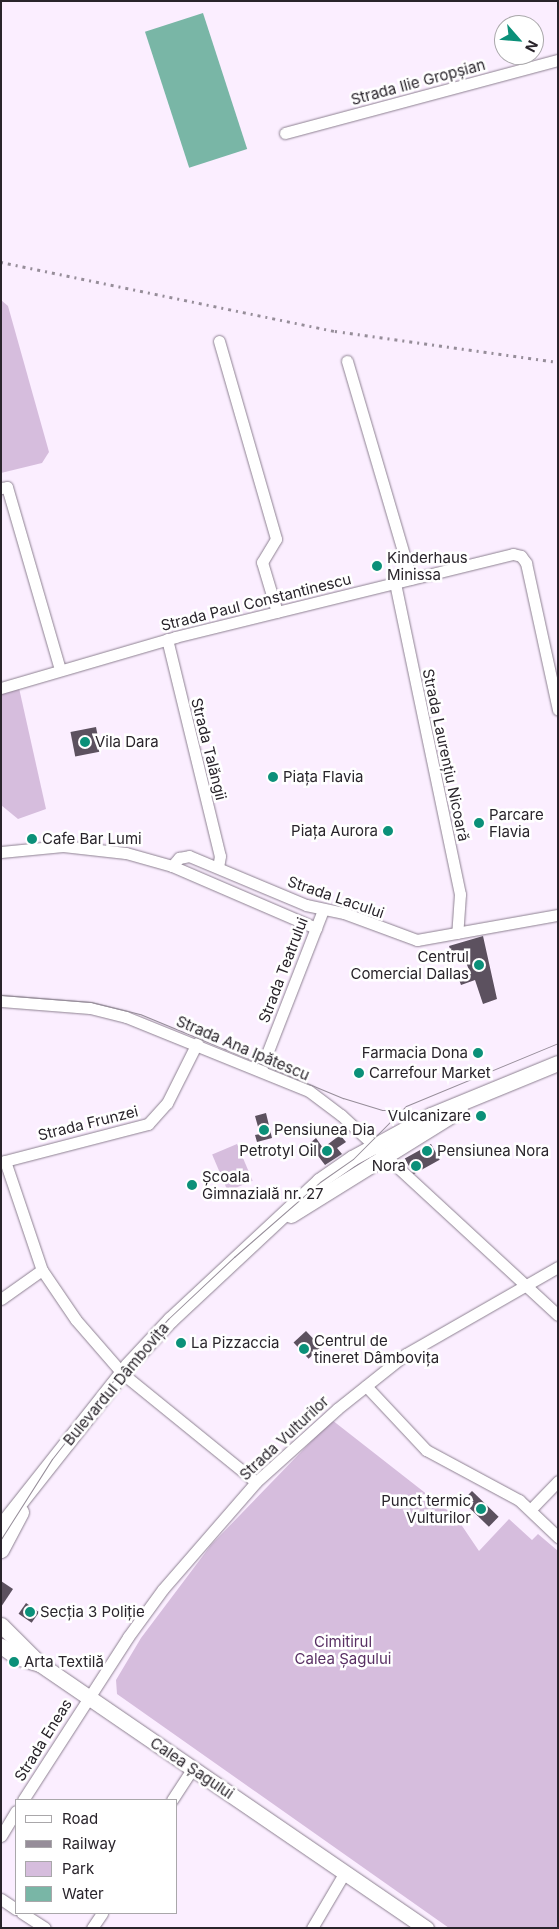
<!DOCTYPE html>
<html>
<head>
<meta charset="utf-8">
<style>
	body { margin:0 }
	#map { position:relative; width:559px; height:1929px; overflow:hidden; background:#fbeeff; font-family:Inter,sans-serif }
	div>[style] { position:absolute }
	.green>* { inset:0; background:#d6bddd; transform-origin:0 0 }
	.water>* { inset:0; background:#79b6a6; transform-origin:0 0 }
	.building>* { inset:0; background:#5c515f; transform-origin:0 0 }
	.roads { filter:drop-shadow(0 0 1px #8d8191) drop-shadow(0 0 1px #8d8191) }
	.minor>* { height:11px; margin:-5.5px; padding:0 5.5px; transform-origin:5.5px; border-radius:5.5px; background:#fff }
	.major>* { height:15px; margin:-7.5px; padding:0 7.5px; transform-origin:7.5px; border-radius:7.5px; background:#fff }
	.tram>* { height:1px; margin:-0.5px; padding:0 0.5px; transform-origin:0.5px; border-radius:0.5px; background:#968d99 }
	.rail>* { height:2.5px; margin-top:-1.25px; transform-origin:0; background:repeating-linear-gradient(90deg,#968d99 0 2.5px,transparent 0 7.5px) }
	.dots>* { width:14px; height:14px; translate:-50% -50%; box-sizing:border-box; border:2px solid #fff; border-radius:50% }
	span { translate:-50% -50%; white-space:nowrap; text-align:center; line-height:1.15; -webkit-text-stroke:5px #fff; paint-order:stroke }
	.street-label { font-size:15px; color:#29242b }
	.poi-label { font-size:15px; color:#29242b }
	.left { translate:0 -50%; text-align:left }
	.right { translate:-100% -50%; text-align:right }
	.park-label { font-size:15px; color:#593064 }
	.frame { position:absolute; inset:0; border:2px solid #29242b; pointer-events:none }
	.legend { position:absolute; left:15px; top:1799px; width:162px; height:115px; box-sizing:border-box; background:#fff; border:1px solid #a9a7aa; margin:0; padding:6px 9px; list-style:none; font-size:15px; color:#29242b }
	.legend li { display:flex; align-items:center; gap:10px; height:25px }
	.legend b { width:25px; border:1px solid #a9a7aa }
	.north { position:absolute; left:494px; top:15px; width:50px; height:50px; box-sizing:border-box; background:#fff; border:1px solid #a9a7aa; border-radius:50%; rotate:117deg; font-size:14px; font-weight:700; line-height:20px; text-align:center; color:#29242b }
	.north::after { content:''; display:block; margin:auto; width:18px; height:22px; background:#0b9079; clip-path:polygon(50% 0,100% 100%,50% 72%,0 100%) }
</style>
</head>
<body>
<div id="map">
	<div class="green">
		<div style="clip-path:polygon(1px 300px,8px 306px,49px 452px,42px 463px,1px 473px)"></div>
		<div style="clip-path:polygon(19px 688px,46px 809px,18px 819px,1px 805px,1px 693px)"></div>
		<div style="left:237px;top:1144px;width:40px;height:27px;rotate:67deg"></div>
		<div style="clip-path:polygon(332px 1420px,456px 1517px,479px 1551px,509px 1519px,532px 1540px,538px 1534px,558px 1551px,558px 1928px,449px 1928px,117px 1694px,116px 1680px,141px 1638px,211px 1545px)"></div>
	</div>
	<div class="water">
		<div style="left:203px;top:13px;width:143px;height:61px;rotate:72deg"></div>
	</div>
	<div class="building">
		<div style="left:96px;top:727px;width:25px;height:26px;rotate:79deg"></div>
		<div style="clip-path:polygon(483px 936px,497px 999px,483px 1004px,475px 980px,461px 985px,457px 974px,469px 970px,464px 957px,454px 961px,449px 946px)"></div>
		<div style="clip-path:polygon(266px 1113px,272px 1138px,257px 1142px,255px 1135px,260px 1134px,255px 1116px)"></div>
		<div style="clip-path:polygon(340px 1135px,346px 1142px,337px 1148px,342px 1154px,325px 1165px,309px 1144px,316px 1138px,323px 1148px)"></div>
		<div style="left:431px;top:1144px;width:18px;height:30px;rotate:61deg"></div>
		<div style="left:306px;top:1331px;width:22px;height:17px;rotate:47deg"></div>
		<div style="left:472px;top:1491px;width:37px;height:14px;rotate:44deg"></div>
		<div style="clip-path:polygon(1px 1581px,13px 1589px,1px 1607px)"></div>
		<div style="left:26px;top:1603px;width:16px;height:13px;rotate:35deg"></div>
	</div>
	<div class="roads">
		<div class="minor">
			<div style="left:285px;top:133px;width:283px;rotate:-15deg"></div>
			<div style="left:219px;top:341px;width:206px;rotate:73.9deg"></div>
			<div style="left:276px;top:539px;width:27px;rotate:121deg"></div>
			<div style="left:262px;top:562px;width:52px;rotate:73.3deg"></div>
			<div style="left:347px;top:361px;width:227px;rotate:73.6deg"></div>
			<div style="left:1px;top:488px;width:6px;rotate:-9deg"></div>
			<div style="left:7px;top:487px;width:190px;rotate:73.8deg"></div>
			<div style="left:395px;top:583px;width:318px;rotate:78.2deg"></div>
			<div style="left:460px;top:894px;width:39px;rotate:94deg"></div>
			<div style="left:167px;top:639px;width:223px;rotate:76.3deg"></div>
			<div style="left:220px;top:856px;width:11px;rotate:100deg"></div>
			<div style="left:1px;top:688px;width:181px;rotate:-16.3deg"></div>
			<div style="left:175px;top:637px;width:348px;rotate:-13.8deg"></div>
			<div style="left:513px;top:554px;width:8px;rotate:14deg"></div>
			<div style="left:521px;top:556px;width:9px;rotate:54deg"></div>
			<div style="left:526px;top:563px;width:150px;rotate:77.7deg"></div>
			<div style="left:1px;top:852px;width:62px;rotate:-5.5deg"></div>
			<div style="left:63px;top:846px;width:63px;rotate:6.3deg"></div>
			<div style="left:126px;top:853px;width:48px;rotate:15.8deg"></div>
			<div style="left:172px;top:866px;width:157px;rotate:23.3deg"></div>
			<div style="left:172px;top:866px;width:11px;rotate:-49deg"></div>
			<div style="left:179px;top:858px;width:10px;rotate:-11deg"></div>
			<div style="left:189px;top:856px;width:127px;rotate:22.7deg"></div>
			<div style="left:306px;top:905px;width:39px;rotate:12deg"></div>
			<div style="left:344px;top:913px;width:78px;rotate:20.3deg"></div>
			<div style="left:417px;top:940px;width:143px;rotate:-10.1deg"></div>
			<div style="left:1px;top:1001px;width:89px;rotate:4.5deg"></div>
			<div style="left:90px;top:1008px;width:37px;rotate:14deg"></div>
			<div style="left:126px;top:1017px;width:197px;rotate:22deg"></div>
			<div style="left:309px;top:1091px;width:40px;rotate:37deg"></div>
			<div style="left:341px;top:1115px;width:295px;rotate:42.7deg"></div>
			<div style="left:261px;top:1069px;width:171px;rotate:-68.7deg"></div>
			<div style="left:5px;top:1161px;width:115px;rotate:71.3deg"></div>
			<div style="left:42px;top:1270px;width:60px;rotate:55.8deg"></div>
			<div style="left:76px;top:1320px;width:72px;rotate:49deg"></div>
			<div style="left:123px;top:1374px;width:171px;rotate:39.1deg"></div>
			<div style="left:1px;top:1162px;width:152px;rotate:-14.5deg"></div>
			<div style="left:148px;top:1124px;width:28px;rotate:-48deg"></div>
			<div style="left:167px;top:1103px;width:67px;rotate:-63.4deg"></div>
			<div style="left:1px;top:1299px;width:50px;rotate:-35.3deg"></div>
			<div style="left:366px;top:1386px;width:88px;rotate:46.8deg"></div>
			<div style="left:426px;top:1450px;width:106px;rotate:28.3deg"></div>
			<div style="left:519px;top:1500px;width:54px;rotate:43.5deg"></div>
			<div style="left:531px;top:1509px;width:39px;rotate:-46deg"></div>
			<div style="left:23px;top:1800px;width:194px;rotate:-57.2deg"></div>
			<div style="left:128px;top:1637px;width:59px;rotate:-53.9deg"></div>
			<div style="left:163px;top:1589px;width:142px;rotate:-49deg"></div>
			<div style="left:256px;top:1482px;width:109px;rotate:-42deg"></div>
			<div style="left:337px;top:1409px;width:88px;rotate:-38.6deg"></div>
			<div style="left:406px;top:1354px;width:175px;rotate:-29.8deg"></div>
			<div style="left:172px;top:1800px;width:38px;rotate:-57deg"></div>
			<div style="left:1px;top:1836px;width:29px;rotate:-59deg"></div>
			<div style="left:1px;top:1899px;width:18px;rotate:34deg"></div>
			<div style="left:22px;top:1913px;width:27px;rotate:33deg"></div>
			<div style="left:92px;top:1928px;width:18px;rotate:-56deg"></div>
			<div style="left:312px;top:1928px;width:65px;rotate:-59.5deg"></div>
		</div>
		<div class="major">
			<div style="left:291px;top:1215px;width:199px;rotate:-31.9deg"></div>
			<div style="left:1px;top:1526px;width:205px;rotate:-51.7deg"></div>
			<div style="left:128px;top:1365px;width:62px;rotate:-47deg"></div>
			<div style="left:170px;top:1320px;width:204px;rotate:-43deg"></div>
			<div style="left:319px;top:1181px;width:40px;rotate:-34.9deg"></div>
			<div style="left:352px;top:1158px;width:90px;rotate:-28.6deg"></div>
			<div style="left:431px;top:1115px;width:137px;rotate:-22.3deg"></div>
			<div style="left:1px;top:1550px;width:43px;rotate:-62.2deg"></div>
			<div style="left:1px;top:1625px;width:55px;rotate:45deg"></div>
			<div style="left:40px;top:1664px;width:468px;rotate:34.4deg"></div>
			<div style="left:1px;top:1646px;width:19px;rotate:35deg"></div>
			<div style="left:17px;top:1657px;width:24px;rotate:17deg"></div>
		</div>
	</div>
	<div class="tram">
		<div style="left:1px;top:995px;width:90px;rotate:4.4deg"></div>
		<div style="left:91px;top:1002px;width:50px;rotate:13.8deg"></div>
		<div style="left:140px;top:1014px;width:220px;rotate:22.5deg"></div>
		<div style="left:343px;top:1098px;width:41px;rotate:17.1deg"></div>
		<div style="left:382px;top:1110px;width:23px"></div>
		<div style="left:1px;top:1539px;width:95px;rotate:-57.5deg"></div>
		<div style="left:52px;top:1459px;width:110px;rotate:-52deg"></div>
		<div style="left:120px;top:1372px;width:72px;rotate:-47.8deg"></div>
		<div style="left:168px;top:1319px;width:91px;rotate:-43.2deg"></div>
		<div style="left:234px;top:1257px;width:114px;rotate:-41.1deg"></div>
		<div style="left:320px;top:1182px;width:40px;rotate:-34.9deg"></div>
		<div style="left:353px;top:1159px;width:75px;rotate:-45deg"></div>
		<div style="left:406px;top:1106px;width:165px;rotate:-22.5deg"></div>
	</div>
	<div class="rail">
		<div style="left:1px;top:262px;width:341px;rotate:11.7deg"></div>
		<div style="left:335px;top:331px;width:225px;rotate:7.9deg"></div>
	</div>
	<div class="dots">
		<div style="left:377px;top:566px;background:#0b9079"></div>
		<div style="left:85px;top:742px;background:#0b9079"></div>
		<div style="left:273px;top:777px;background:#0b9079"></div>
		<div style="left:479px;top:823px;background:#0b9079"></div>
		<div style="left:388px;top:831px;background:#0b9079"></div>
		<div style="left:32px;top:839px;background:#0b9079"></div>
		<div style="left:479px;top:965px;background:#0b9079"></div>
		<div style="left:478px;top:1053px;background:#0b9079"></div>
		<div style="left:359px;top:1073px;background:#0b9079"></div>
		<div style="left:481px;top:1116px;background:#0b9079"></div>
		<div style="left:264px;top:1130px;background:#0b9079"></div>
		<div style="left:327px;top:1151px;background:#0b9079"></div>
		<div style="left:427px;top:1151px;background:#0b9079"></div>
		<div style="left:416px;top:1166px;background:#0b9079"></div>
		<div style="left:192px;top:1185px;background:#0b9079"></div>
		<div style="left:181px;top:1343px;background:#0b9079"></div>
		<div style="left:304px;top:1349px;background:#0b9079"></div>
		<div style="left:481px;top:1509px;background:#0b9079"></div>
		<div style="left:30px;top:1612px;background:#0b9079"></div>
		<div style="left:14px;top:1662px;background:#0b9079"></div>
	</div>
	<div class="street-label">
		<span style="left:418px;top:82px;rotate:-15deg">Strada Ilie Gropșian</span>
		<span style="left:256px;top:602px;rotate:-14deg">Strada Paul Constantinescu</span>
		<span style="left:209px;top:749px;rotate:76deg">Strada Talăngii</span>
		<span style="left:446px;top:755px;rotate:78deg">Strada Laurențiu Nicoară</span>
		<span style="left:336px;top:897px;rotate:19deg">Strada Lacului</span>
		<span style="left:283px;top:970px;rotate:-69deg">Strada Teatrului</span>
		<span style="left:243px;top:1048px;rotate:23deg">Strada Ana Ipătescu</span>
		<span style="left:88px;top:1123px;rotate:-14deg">Strada Frunzei</span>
		<span style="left:116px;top:1384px;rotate:-50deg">Bulevardul Dâmbovița</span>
		<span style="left:284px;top:1438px;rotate:-43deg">Strada Vulturilor</span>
		<span style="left:43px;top:1740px;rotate:-58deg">Strada Eneas</span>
		<span style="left:192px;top:1768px;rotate:34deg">Calea Șagului</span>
	</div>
	<div class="poi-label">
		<span class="left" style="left:387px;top:566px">Kinderhaus<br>Minissa</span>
		<span class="left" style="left:95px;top:742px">Vila Dara</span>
		<span class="left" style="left:283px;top:777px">Piața Flavia</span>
		<span class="left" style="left:489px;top:823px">Parcare<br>Flavia</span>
		<span class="right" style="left:378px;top:831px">Piața Aurora</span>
		<span class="left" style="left:42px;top:839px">Cafe Bar Lumi</span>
		<span class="right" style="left:469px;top:965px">Centrul<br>Comercial Dallas</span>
		<span class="right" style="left:468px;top:1053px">Farmacia Dona</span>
		<span class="left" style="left:369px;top:1073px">Carrefour Market</span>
		<span class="right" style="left:471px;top:1116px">Vulcanizare</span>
		<span class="left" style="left:274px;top:1130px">Pensiunea Dia</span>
		<span class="right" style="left:317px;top:1151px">Petrotyl Oil</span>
		<span class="left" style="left:437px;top:1151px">Pensiunea Nora</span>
		<span class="right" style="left:406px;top:1166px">Nora</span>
		<span class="left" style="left:202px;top:1185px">Școala<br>Gimnazială nr. 27</span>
		<span class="left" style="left:314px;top:1349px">Centrul de<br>tineret Dâmbovița</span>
		<span class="left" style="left:191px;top:1343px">La Pizzaccia</span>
		<span class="right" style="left:471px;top:1509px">Punct termic<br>Vulturilor</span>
		<span class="left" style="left:40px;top:1612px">Secția 3 Poliție</span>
		<span class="left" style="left:24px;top:1662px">Arta Textilă</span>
	</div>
	<div class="park-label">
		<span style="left:343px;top:1650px">Cimitirul<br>Calea Șagului</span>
	</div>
	<div class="frame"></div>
	<ul class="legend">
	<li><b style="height:6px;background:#fff"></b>Road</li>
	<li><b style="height:6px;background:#968d99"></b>Railway</li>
	<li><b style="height:14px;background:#d6bddd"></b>Park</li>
	<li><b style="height:14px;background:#79b6a6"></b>Water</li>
	</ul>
	<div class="north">N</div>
</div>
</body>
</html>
